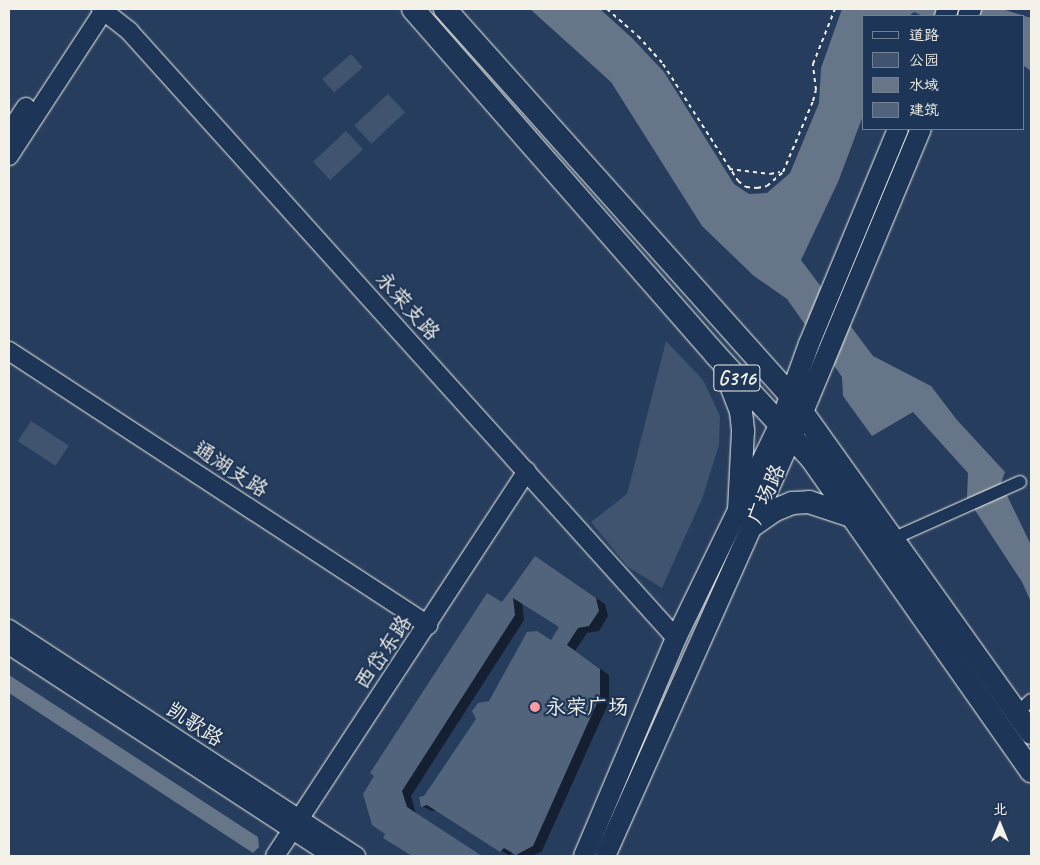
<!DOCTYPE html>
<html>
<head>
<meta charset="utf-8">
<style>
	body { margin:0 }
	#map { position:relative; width:1040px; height:865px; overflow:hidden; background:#263d5d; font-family:Caveat,"LXGW WenKai TC",sans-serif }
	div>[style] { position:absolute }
	.green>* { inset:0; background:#40546f; transform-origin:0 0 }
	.water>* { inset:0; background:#677588 }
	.shadow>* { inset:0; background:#0007 }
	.building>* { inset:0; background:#52647b }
	.path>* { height:2px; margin-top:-1px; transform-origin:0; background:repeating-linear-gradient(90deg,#f4f1e8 0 4px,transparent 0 8px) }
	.roads { filter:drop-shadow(0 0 1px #f4f1e8) drop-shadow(0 0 1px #f4f1e8) }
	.street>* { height:12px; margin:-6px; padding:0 6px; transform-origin:6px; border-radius:6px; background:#1d3557 }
	.secondary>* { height:18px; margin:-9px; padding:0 9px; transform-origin:9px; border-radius:9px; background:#1d3557 }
	.primary>* { height:20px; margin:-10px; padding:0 10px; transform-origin:10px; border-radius:10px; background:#1d3557 }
	.highway>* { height:22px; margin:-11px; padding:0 11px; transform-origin:11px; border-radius:11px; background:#1d3557 }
	.dots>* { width:14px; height:14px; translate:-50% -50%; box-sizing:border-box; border:2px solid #1d3557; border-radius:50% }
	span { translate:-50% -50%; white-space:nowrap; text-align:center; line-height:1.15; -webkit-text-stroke:4.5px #1d3557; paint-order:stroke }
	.shield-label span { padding:1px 4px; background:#1d3557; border:1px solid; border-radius:4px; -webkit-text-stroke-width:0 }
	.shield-label { font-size:20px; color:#f4f1e8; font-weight:700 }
	.street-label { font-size:21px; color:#f4f1e8 }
	.poi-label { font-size:21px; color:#f4f1e8 }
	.left { translate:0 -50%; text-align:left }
	.frame { position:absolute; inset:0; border:10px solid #f4f1e8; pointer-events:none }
	.legend { position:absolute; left:862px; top:15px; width:162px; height:115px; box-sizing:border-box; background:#1d3557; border:1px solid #738091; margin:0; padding:6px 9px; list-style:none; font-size:15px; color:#f4f1e8 }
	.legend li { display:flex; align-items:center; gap:10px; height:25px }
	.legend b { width:25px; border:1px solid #738091 }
	.north { position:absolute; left:975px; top:800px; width:50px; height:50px; -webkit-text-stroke:4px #1d3557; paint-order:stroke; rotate:0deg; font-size:14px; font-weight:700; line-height:20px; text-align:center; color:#f4f1e8 }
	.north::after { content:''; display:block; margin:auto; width:18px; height:22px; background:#f4f1e8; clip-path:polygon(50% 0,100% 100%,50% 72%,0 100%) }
</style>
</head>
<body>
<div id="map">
	<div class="green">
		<div style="left:351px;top:54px;width:18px;height:38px;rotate:49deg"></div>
		<div style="left:388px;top:94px;width:25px;height:46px;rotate:47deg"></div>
		<div style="left:346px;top:131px;width:25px;height:45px;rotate:47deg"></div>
		<div style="clip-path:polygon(666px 341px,703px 380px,720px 416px,719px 445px,702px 499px,662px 588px,628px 567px,591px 522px,627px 494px)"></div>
		<div style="left:31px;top:421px;width:45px;height:24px;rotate:33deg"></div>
	</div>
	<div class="water">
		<div style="clip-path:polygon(530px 9px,600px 9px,632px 38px,664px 72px,734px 184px,749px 194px,767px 193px,790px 173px,819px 103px,821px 68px,842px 9px,1002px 9px,1031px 18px,1031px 71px,1024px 66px,1024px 16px,923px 16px,914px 12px,909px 16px,864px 16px,864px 113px,838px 182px,801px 260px,873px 356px,931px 386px,957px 420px,1005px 472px,1001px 483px,1031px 545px,1031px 602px,1022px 582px,967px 498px,968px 473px,913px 412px,872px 436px,843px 396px,842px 377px,787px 299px,754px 276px,702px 226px,611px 82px)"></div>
		<div style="clip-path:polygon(9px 675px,258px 837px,259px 847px,253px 853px,9px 693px)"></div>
	</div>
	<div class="shadow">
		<div style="clip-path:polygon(544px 563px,605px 604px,608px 616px,599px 631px,587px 633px,575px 651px,609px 675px,609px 702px,542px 851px,532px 856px,520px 856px,513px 852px,510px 856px,436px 810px,432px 811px,422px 806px,425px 797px,490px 702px,551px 641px,561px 627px,522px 602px,524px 620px,411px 796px,416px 814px,481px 856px,415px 856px,385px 838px,387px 833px,376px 776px,503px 603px)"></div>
	</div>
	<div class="building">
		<div style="clip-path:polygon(535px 556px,596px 598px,599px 611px,589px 626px,578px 628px,567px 645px,600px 669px,600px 696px,533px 846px,516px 855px,504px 848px,500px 852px,427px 805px,421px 807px,419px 797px,424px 796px,476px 719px,472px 711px,478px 703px,489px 701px,527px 632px,537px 631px,551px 640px,559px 627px,513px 598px,515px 615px,402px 791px,407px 807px,482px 856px,412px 856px,383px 838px,385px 834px,372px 825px,363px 794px,374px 776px,370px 773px,487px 593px,502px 602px)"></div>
	</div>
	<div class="path">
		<div style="left:607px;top:9px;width:41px;rotate:41.1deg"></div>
		<div style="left:638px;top:36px;width:38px;rotate:48deg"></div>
		<div style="left:663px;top:64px;width:139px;rotate:57.3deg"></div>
		<div style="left:738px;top:181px;width:10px;rotate:37deg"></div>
		<div style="left:746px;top:187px;width:11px;rotate:5deg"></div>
		<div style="left:757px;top:188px;width:10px;rotate:-11deg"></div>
		<div style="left:767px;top:186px;width:21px;rotate:-41deg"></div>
		<div style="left:783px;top:172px;width:77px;rotate:-67.1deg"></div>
		<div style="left:813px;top:101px;width:11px;rotate:-75deg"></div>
		<div style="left:816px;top:90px;width:26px;rotate:-97deg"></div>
		<div style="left:813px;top:64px;width:59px;rotate:-68.2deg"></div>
		<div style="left:729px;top:169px;width:41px;rotate:7deg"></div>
		<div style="left:770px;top:174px;width:10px;rotate:-11deg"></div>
	</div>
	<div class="roads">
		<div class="street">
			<div style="left:892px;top:539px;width:140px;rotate:-24deg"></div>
			<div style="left:1017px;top:713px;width:19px;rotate:-43deg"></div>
		</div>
		<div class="secondary">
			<div style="left:101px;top:9px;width:36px;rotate:38deg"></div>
			<div style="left:129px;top:31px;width:817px;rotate:47.98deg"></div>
			<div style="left:9px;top:133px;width:31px;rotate:-57deg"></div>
			<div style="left:9px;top:156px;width:176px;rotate:-56.9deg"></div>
			<div style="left:9px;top:351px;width:501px;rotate:33.18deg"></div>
			<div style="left:9px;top:629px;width:415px;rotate:33.2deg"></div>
			<div style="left:9px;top:645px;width:387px;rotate:33.1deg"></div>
			<div style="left:275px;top:856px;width:460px;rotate:-56.8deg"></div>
		</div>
		<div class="primary">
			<div style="left:945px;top:16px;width:8px;rotate:-67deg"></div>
			<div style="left:968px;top:16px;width:8px;rotate:-67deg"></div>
			<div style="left:584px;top:856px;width:237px;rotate:-67.1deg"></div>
			<div style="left:676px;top:638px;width:238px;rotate:-64.1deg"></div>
			<div style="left:780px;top:424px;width:85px;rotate:-70.1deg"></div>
			<div style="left:809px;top:344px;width:233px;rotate:-67.5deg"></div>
			<div style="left:605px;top:856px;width:486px;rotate:-66deg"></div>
			<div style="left:803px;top:412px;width:307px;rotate:-67.4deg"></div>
		</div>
		<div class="highway">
			<div style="left:413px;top:9px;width:460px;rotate:48.8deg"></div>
			<div style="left:716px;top:355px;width:140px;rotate:47.3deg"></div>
			<div style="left:811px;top:458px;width:383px;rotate:54.9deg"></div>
			<div style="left:445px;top:9px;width:518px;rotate:48.21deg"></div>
			<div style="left:790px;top:395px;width:415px;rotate:54.5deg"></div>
			<div style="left:727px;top:375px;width:39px;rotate:69deg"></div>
			<div style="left:741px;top:411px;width:20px;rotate:84deg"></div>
			<div style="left:743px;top:431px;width:80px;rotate:92.9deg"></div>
			<div style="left:752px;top:526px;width:28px;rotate:-35deg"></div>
			<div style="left:775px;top:510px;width:18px;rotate:-22deg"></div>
			<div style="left:792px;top:503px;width:17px;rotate:-3deg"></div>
			<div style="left:809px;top:502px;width:44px;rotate:18.4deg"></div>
		</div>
	</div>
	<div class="dots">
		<div style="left:535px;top:707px;background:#ff9aa2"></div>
	</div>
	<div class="shield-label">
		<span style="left:737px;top:378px">G316</span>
	</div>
	<div class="street-label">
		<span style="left:408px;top:306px;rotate:48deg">永荣支路</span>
		<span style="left:231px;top:469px;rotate:33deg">通湖支路</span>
		<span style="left:766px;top:494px;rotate:-66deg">广场路</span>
		<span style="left:383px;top:652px;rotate:-56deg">西岱东路</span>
		<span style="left:195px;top:724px;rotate:33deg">凯歌路</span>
	</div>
	<div class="poi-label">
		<span class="left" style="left:545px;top:707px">永荣广场</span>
	</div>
	<div class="frame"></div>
	<ul class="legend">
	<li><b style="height:6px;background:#1d3557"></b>道路</li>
	<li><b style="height:14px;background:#40546f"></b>公园</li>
	<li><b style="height:14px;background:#677588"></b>水域</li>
	<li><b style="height:14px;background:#52647b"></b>建筑</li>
	</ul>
	<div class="north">北</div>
</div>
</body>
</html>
